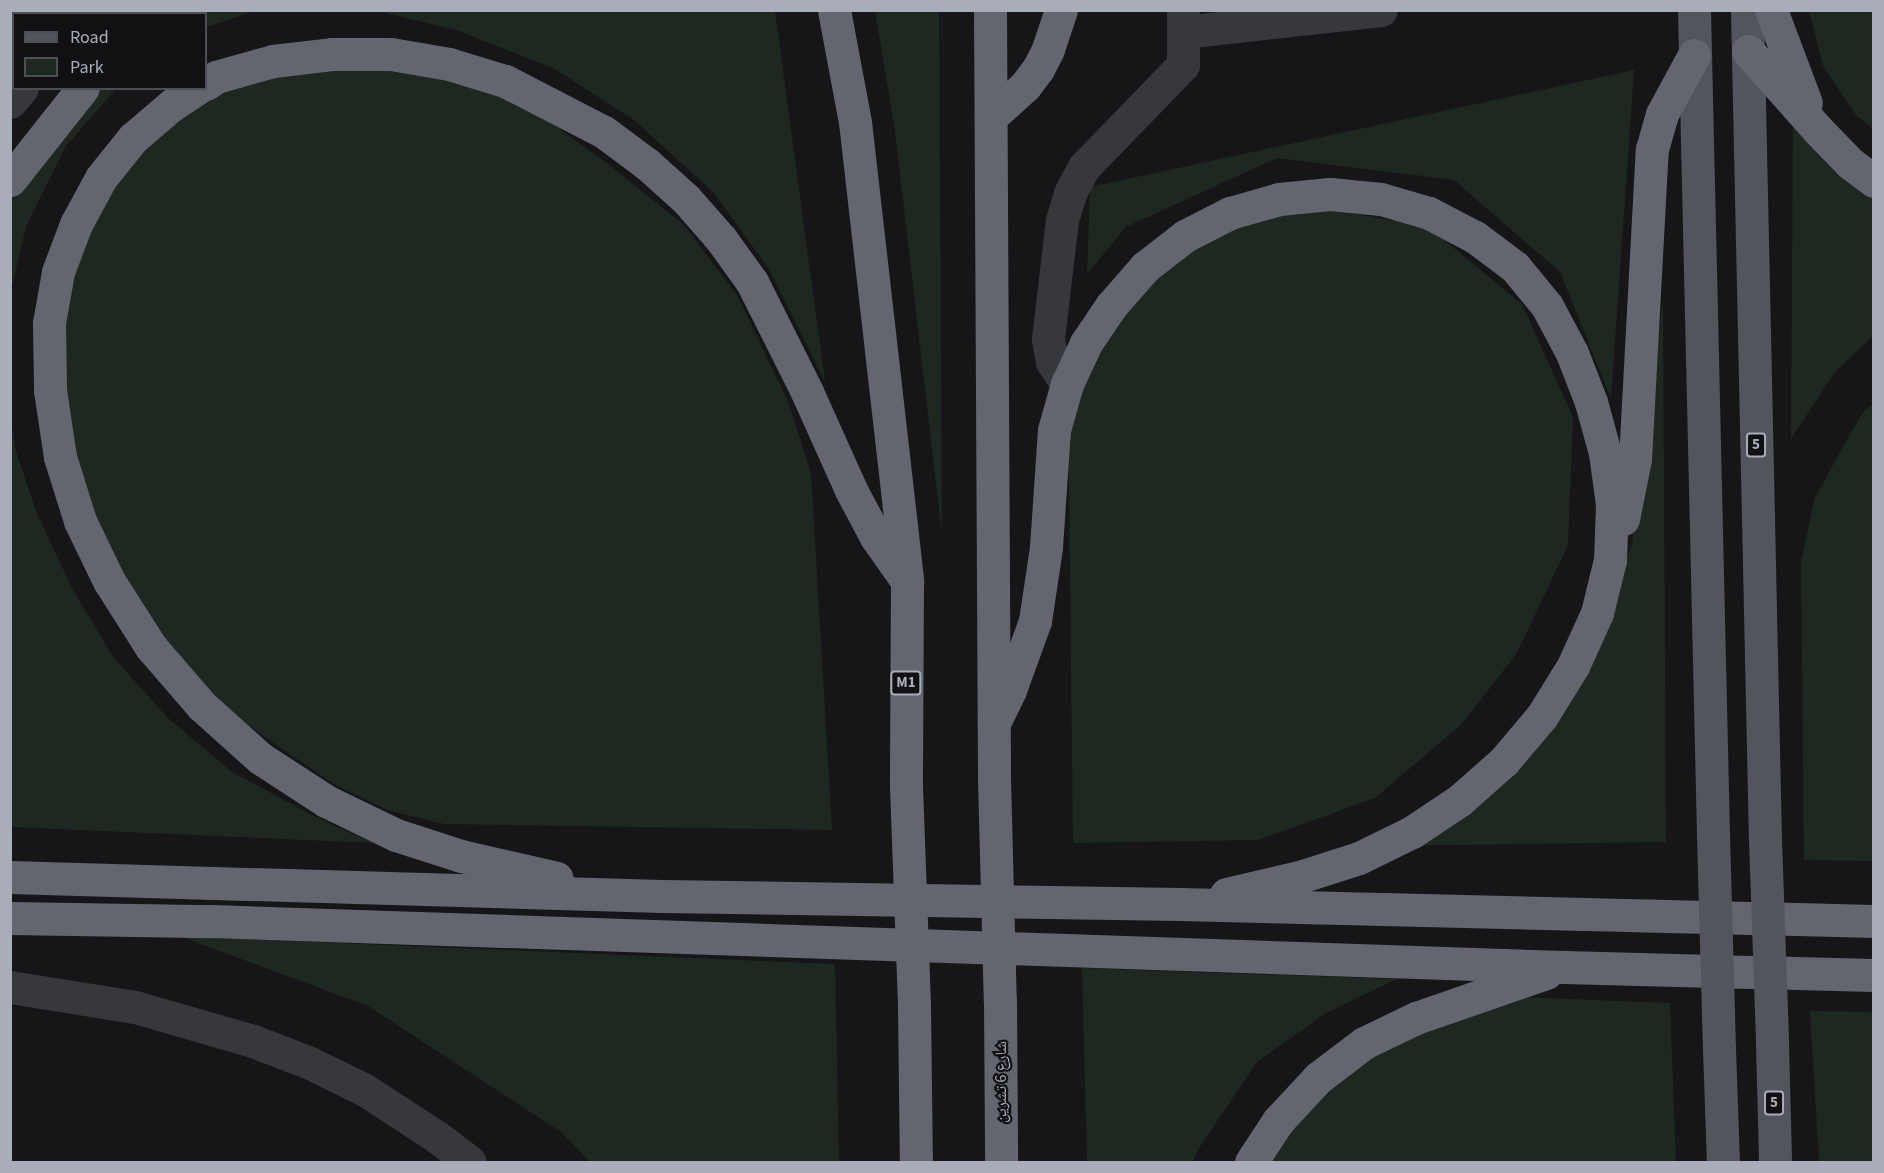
<!DOCTYPE html>
<html>
<head>
<meta charset="utf-8">
<style>
	body { margin:0 }
	#map { position:relative; width:1884px; height:1173px; overflow:hidden; background:#161618; font-family:"Source Sans 3","Noto Naskh Arabic",sans-serif }
	div>[style] { position:absolute }
	.green>* { inset:0; background:#1e2720 }
	.minor>* { height:33px; margin:-16.5px; padding:0 16.5px; transform-origin:16.5px; border-radius:16.5px; background:#37383e }
	.major>* { height:33px; margin:-16.5px; padding:0 16.5px; transform-origin:16.5px; border-radius:16.5px; background:#53555d }
	.highway>* { height:33px; margin:-16.5px; padding:0 16.5px; transform-origin:16.5px; border-radius:16.5px; background:#63666f }
	.major-bridge>* { height:33px; margin:-16.5px; padding:0 16.5px; transform-origin:16.5px; border-radius:16.5px; background:#53555d }
	.highway-bridge>* { height:33px; margin:-16.5px; padding:0 16.5px; transform-origin:16.5px; border-radius:16.5px; background:#63666f }
	span { translate:-50% -50%; white-space:nowrap; text-align:center; line-height:1.15; -webkit-text-stroke:4.5px #111113; paint-order:stroke }
	.shield-label span { padding:2px 4px; background:#111113; border:2px solid; border-radius:4px; -webkit-text-stroke-width:0 }
	.shield-label { font-size:15px; color:#a8adb9; font-weight:700 }
	.street-label { font-size:16px; color:#a8adb9 }
	.frame { position:absolute; inset:0; border:12px solid #a8adb9; pointer-events:none }
	.legend { position:absolute; left:12px; top:12px; width:195px; height:78px; box-sizing:border-box; background:#111113; border:2px solid #4d4f55; margin:0; padding:8px 10px; list-style:none; font-size:18px; color:#a8adb9 }
	.legend li { display:flex; align-items:center; gap:12px; height:30px }
	.legend b { width:30px; border:2px solid #4d4f55 }
</style>
</head>
<body>
<div id="map">
	<div class="green">
		<div style="clip-path:polygon(161px 10px,255px 11px,206px 27px,206px 14px,158px 14px)"></div>
		<div style="clip-path:polygon(377px 11px,775px 11px,825px 382px,769px 269px,713px 192px,634px 120px,553px 68px,456px 30px)"></div>
		<div style="clip-path:polygon(875px 11px,939px 11px,942px 535px,895px 131px)"></div>
		<div style="clip-path:polygon(1809px 11px,1873px 11px,1873px 129px,1856px 115px,1823px 66px)"></div>
		<div style="clip-path:polygon(284px 57px,444px 74px,530px 108px,607px 163px,684px 225px,737px 295px,788px 401px,811px 473px,832px 830px,444px 824px,387px 810px,334px 784px,260px 734px,201px 686px,154px 626px,111px 557px,82px 499px,56px 370px,67px 247px,145px 126px)"></div>
		<div style="clip-path:polygon(1634px 70px,1611px 399px,1560px 272px,1454px 180px,1277px 158px,1126px 227px,1087px 274px,1090px 187px)"></div>
		<div style="clip-path:polygon(79px 89px,116px 89px,66px 146px,26px 227px,11px 290px,11px 180px)"></div>
		<div style="clip-path:polygon(1793px 108px,1873px 187px,1874px 335px,1835px 372px,1791px 439px)"></div>
		<div style="clip-path:polygon(1284px 202px,1427px 226px,1522px 304px,1573px 417px,1568px 545px,1517px 653px,1462px 724px,1375px 798px,1258px 840px,1073px 843px,1068px 394px,1155px 269px)"></div>
		<div style="clip-path:polygon(1663px 300px,1666px 842px,1388px 846px,1459px 809px,1592px 655px,1632px 544px)"></div>
		<div style="clip-path:polygon(1873px 403px,1873px 861px,1804px 860px,1801px 562px,1815px 497px,1861px 415px)"></div>
		<div style="clip-path:polygon(10px 407px,15px 448px,36px 511px,73px 590px,114px 658px,167px 717px,232px 772px,318px 818px,373px 843px,11px 827px)"></div>
		<div style="clip-path:polygon(179px 936px,835px 964px,839px 1162px,590px 1162px,561px 1132px,368px 1006px)"></div>
		<div style="clip-path:polygon(1082px 968px,1397px 979px,1326px 1013px,1257px 1062px,1197px 1151px,1193px 1162px,1087px 1162px)"></div>
		<div style="clip-path:polygon(1494px 996px,1670px 1003px,1676px 1162px,1255px 1162px,1349px 1049px)"></div>
		<div style="clip-path:polygon(1810px 1011px,1873px 1012px,1873px 1162px,1819px 1162px)"></div>
	</div>
	<div class="minor">
		<div style="left:93px;top:14px;width:5px;rotate:-53deg"></div>
		<div style="left:1183px;top:32px;width:199px;rotate:-6.3deg"></div>
		<div style="left:10px;top:102px;width:18px;rotate:-49deg"></div>
		<div style="left:1067px;top:384px;width:27px;rotate:-124deg"></div>
		<div style="left:1052px;top:362px;width:23px;rotate:-100deg"></div>
		<div style="left:1048px;top:339px;width:120px;rotate:-83.3deg"></div>
		<div style="left:1062px;top:220px;width:28px;rotate:-73deg"></div>
		<div style="left:1070px;top:193px;width:30px;rotate:-62deg"></div>
		<div style="left:1084px;top:167px;width:142px;rotate:-45.9deg"></div>
		<div style="left:1183px;top:65px;width:55px;rotate:-90deg"></div>
		<div style="left:10px;top:987px;width:127px;rotate:9.1deg"></div>
		<div style="left:135px;top:1007px;width:123px;rotate:16.1deg"></div>
		<div style="left:253px;top:1041px;width:61px;rotate:21.1deg"></div>
		<div style="left:310px;top:1063px;width:61px;rotate:26.1deg"></div>
		<div style="left:365px;top:1090px;width:86px;rotate:33.1deg"></div>
		<div style="left:437px;top:1137px;width:41px;rotate:37.1deg"></div>
	</div>
	<div class="major">
		<div style="left:1694px;top:10px;width:825px;rotate:88.68deg"></div>
		<div style="left:1747px;top:10px;width:829px;rotate:88.76deg"></div>
		<div style="left:1772px;top:1044px;width:118px;rotate:88.5deg"></div>
		<div style="left:1719px;top:1049px;width:113px;rotate:88deg"></div>
	</div>
	<div class="highway">
		<div style="left:834px;top:10px;width:114px;rotate:79.4deg"></div>
		<div style="left:855px;top:122px;width:462px;rotate:83.5deg"></div>
		<div style="left:907px;top:581px;width:205px;rotate:90.3deg"></div>
		<div style="left:990px;top:10px;width:769px;rotate:89.7deg"></div>
		<div style="left:1771px;top:10px;width:99px;rotate:69.4deg"></div>
		<div style="left:156px;top:14px;width:5px;rotate:-53deg"></div>
		<div style="left:1748px;top:51px;width:104px;rotate:48.5deg"></div>
		<div style="left:1817px;top:129px;width:47px;rotate:45.9deg"></div>
		<div style="left:1850px;top:163px;width:30px;rotate:37deg"></div>
		<div style="left:206px;top:84px;width:12px;rotate:-35deg"></div>
		<div style="left:216px;top:77px;width:59px;rotate:-15.7deg"></div>
		<div style="left:273px;top:61px;width:59px;rotate:-6.8deg"></div>
		<div style="left:332px;top:54px;width:59px"></div>
		<div style="left:391px;top:54px;width:59px;rotate:9.8deg"></div>
		<div style="left:449px;top:64px;width:59px;rotate:16.9deg"></div>
		<div style="left:505px;top:81px;width:111px;rotate:27.3deg"></div>
		<div style="left:604px;top:132px;width:54px;rotate:36.7deg"></div>
		<div style="left:647px;top:164px;width:52px;rotate:41.9deg"></div>
		<div style="left:686px;top:199px;width:53px;rotate:48.8deg"></div>
		<div style="left:721px;top:239px;width:53px;rotate:54.2deg"></div>
		<div style="left:752px;top:282px;width:123px;rotate:63.4deg"></div>
		<div style="left:807px;top:392px;width:107px;rotate:65.8deg"></div>
		<div style="left:851px;top:490px;width:53px;rotate:62deg"></div>
		<div style="left:876px;top:537px;width:54px;rotate:54.8deg"></div>
		<div style="left:198px;top:88px;width:30px;rotate:147deg"></div>
		<div style="left:173px;top:104px;width:52px;rotate:139.6deg"></div>
		<div style="left:133px;top:138px;width:51px;rotate:128.7deg"></div>
		<div style="left:101px;top:178px;width:52px;rotate:118.5deg"></div>
		<div style="left:76px;top:224px;width:51px;rotate:110.6deg"></div>
		<div style="left:58px;top:272px;width:52px;rotate:100deg"></div>
		<div style="left:49px;top:323px;width:67px;rotate:89.1deg"></div>
		<div style="left:50px;top:390px;width:68px;rotate:81.5deg"></div>
		<div style="left:60px;top:457px;width:67px;rotate:72.6deg"></div>
		<div style="left:80px;top:521px;width:67px;rotate:64.2deg"></div>
		<div style="left:109px;top:581px;width:78px;rotate:57.5deg"></div>
		<div style="left:151px;top:647px;width:78px;rotate:49.2deg"></div>
		<div style="left:202px;top:706px;width:78px;rotate:41.9deg"></div>
		<div style="left:260px;top:758px;width:79px;rotate:33.1deg"></div>
		<div style="left:326px;top:801px;width:78px;rotate:25.9deg"></div>
		<div style="left:396px;top:835px;width:68px;rotate:17.9deg"></div>
		<div style="left:461px;top:856px;width:98px;rotate:12.9deg"></div>
		<div style="left:992px;top:116px;width:45px;rotate:-42.3deg"></div>
		<div style="left:1025px;top:86px;width:21px;rotate:-53deg"></div>
		<div style="left:1038px;top:69px;width:22px;rotate:-63deg"></div>
		<div style="left:1048px;top:49px;width:41px;rotate:-71.6deg"></div>
		<div style="left:10px;top:180px;width:117px;rotate:-51.6deg"></div>
		<div style="left:1623px;top:519px;width:61px;rotate:-78.7deg"></div>
		<div style="left:1635px;top:459px;width:310px;rotate:-86.9deg"></div>
		<div style="left:1652px;top:149px;width:36px;rotate:-74deg"></div>
		<div style="left:1662px;top:114px;width:67px;rotate:-61.5deg"></div>
		<div style="left:994px;top:723px;width:37px;rotate:-64deg"></div>
		<div style="left:1010px;top:690px;width:73px;rotate:-70.1deg"></div>
		<div style="left:1035px;top:621px;width:75px;rotate:-81.5deg"></div>
		<div style="left:1046px;top:547px;width:117px;rotate:-86.1deg"></div>
		<div style="left:1054px;top:430px;width:48px;rotate:-74.2deg"></div>
		<div style="left:1067px;top:384px;width:45px;rotate:-65.1deg"></div>
		<div style="left:1086px;top:343px;width:45px;rotate:-56deg"></div>
		<div style="left:1111px;top:306px;width:52px;rotate:-48.9deg"></div>
		<div style="left:1145px;top:267px;width:51px;rotate:-37.8deg"></div>
		<div style="left:1185px;top:236px;width:51px;rotate:-27.1deg"></div>
		<div style="left:1230px;top:213px;width:51px;rotate:-15.9deg"></div>
		<div style="left:1279px;top:199px;width:51px;rotate:-5.6deg"></div>
		<div style="left:1330px;top:194px;width:51px;rotate:5.6deg"></div>
		<div style="left:1381px;top:199px;width:50px;rotate:16.3deg"></div>
		<div style="left:1429px;top:213px;width:52px;rotate:27.6deg"></div>
		<div style="left:1475px;top:237px;width:50px;rotate:36.9deg"></div>
		<div style="left:1515px;top:267px;width:50px;rotate:50.6deg"></div>
		<div style="left:1547px;top:306px;width:53px;rotate:62deg"></div>
		<div style="left:1572px;top:353px;width:53px;rotate:68.8deg"></div>
		<div style="left:1591px;top:402px;width:53px;rotate:74.6deg"></div>
		<div style="left:1605px;top:453px;width:51px;rotate:82.2deg"></div>
		<div style="left:1612px;top:504px;width:56px;rotate:92deg"></div>
		<div style="left:1610px;top:560px;width:55px;rotate:103.8deg"></div>
		<div style="left:1597px;top:613px;width:58px;rotate:114.4deg"></div>
		<div style="left:1573px;top:666px;width:59px;rotate:121.8deg"></div>
		<div style="left:1542px;top:716px;width:59px;rotate:130.2deg"></div>
		<div style="left:1504px;top:761px;width:59px;rotate:138.4deg"></div>
		<div style="left:1460px;top:800px;width:58px;rotate:146.3deg"></div>
		<div style="left:1412px;top:832px;width:59px;rotate:153.9deg"></div>
		<div style="left:1359px;top:858px;width:59px;rotate:162.2deg"></div>
		<div style="left:1303px;top:876px;width:79px;rotate:166.8deg"></div>
		<div style="left:10px;top:877px;width:652px;rotate:1.67deg"></div>
		<div style="left:662px;top:896px;width:518px;rotate:0.88deg"></div>
		<div style="left:1180px;top:904px;width:694px;rotate:1.4deg"></div>
		<div style="left:10px;top:918px;width:202px;rotate:0.9deg"></div>
		<div style="left:212px;top:921px;width:1353px;rotate:1.95deg"></div>
		<div style="left:1564px;top:967px;width:310px;rotate:1.5deg"></div>
		<div style="left:1000px;top:1001px;width:161px;rotate:89.6deg"></div>
		<div style="left:914px;top:1006px;width:156px;rotate:89.3deg"></div>
		<div style="left:1251px;top:1162px;width:49px;rotate:-56.6deg"></div>
		<div style="left:1278px;top:1121px;width:59px;rotate:-47.1deg"></div>
		<div style="left:1318px;top:1078px;width:58px;rotate:-37.3deg"></div>
		<div style="left:1364px;top:1043px;width:58px;rotate:-25.7deg"></div>
		<div style="left:1416px;top:1018px;width:138px;rotate:-19.1deg"></div>
	</div>
	<div class="major-bridge">
		<div style="left:1713px;top:835px;width:214px;rotate:88.4deg"></div>
		<div style="left:1765px;top:839px;width:205px;rotate:88deg"></div>
	</div>
	<div class="highway-bridge">
		<div style="left:994px;top:779px;width:222px;rotate:88.5deg"></div>
		<div style="left:906px;top:786px;width:220px;rotate:87.9deg"></div>
	</div>
	<div class="shield-label">
		<span style="left:1756px;top:445px">5</span>
		<span style="left:906px;top:683px">M1</span>
		<span style="left:1774px;top:1103px">5</span>
	</div>
	<div class="street-label">
		<span style="left:1001px;top:1082px;rotate:-90deg">شارع 6 تشرين</span>
	</div>
	<div class="frame"></div>
	<ul class="legend">
	<li><b style="height:8px;background:#53555d"></b>Road</li>
	<li><b style="height:16px;background:#1e2720"></b>Park</li>
	</ul>
</div>
</body>
</html>
